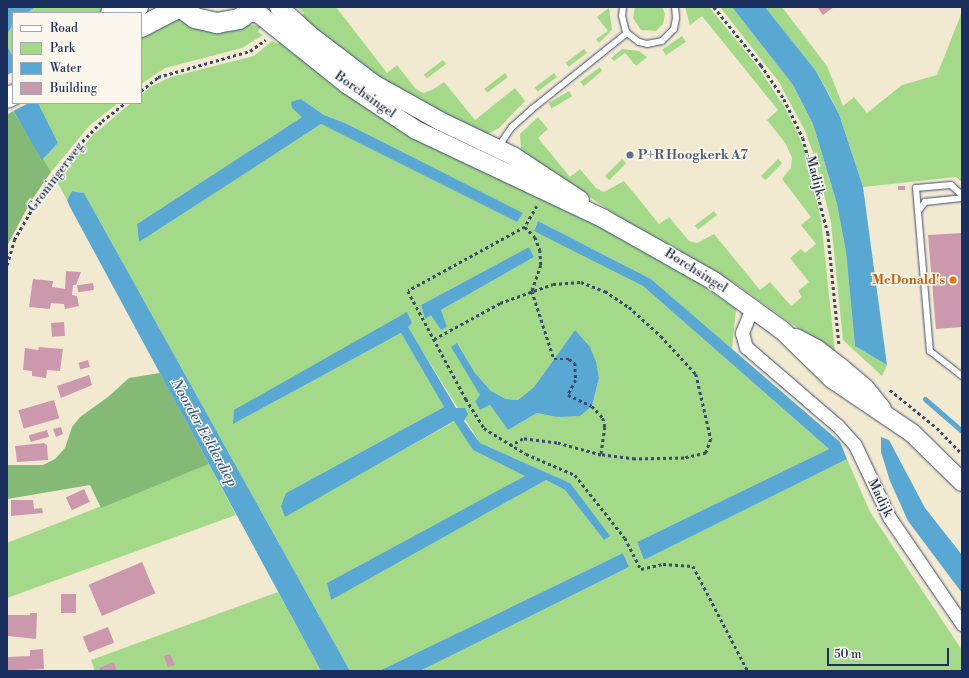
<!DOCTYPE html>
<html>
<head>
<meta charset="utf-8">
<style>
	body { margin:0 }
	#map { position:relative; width:969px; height:678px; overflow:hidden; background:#f2e9d1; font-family:"Libre Bodoni",serif }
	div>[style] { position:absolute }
	.green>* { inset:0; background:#a5d98a; transform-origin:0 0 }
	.forest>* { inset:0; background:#84b976 }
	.water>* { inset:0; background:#59a8d3 }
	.pier>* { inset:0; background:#f2e9d1 }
	.stream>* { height:5px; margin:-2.5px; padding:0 2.5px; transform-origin:2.5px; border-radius:2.5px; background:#59a8d3 }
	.building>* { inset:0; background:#cb98ae; transform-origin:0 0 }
	.path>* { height:2.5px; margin-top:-1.25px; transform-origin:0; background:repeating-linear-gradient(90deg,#3b4b6f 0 3px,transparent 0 6px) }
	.roads { filter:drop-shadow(0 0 1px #3b4b6f) drop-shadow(0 0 1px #3b4b6f) }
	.lane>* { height:6px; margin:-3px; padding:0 3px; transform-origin:3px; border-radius:3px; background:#fff }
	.street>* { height:13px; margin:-6.5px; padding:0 6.5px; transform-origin:6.5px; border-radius:6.5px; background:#fff }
	.secondary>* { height:18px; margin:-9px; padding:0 9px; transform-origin:9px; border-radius:9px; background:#fff }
	.primary>* { height:20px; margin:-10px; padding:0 10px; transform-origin:10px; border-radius:10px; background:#fff }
	.dots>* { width:11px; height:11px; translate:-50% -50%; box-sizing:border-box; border:2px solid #fbf7ec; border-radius:50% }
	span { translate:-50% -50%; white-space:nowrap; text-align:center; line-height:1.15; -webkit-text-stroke:3px #fbf7ec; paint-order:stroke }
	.street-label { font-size:13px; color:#1b2f5e }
	.service-label { font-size:13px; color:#4e5e75; font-weight:700 }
	.left { translate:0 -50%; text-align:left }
	.food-label { font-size:13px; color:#c56008; font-weight:700 }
	.right { translate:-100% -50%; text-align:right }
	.water-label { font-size:14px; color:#315987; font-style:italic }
	.frame { position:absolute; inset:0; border:8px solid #1b2f5e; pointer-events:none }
	.legend { position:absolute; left:12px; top:12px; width:130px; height:92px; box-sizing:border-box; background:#fbf7ec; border:1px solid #a1a7b3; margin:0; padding:5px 7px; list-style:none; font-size:12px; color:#1b2f5e }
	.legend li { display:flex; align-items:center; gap:8px; height:20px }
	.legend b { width:20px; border:1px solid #a1a7b3 }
	.scale { position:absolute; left:827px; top:648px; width:122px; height:18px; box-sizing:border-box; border:2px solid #1b2f5e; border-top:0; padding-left:5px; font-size:12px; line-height:14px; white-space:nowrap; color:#1b2f5e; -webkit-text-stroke:3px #fbf7ec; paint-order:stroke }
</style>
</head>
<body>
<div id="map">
	<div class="green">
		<div style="clip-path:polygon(35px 7px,105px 7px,99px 13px,27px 13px)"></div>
		<div style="clip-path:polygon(336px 7px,387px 73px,397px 65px,415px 88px,423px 93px,432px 90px,444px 82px,475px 120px,515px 88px,525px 101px,499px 128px,487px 134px,396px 92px,299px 18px,304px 13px,298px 8px)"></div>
		<div style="clip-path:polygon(635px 7px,662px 7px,665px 14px,663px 24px,656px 31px,641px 30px,633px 18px)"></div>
		<div style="clip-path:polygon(685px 7px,709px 7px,755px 63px,784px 106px,796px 130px,805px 151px,821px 219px,835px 352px,824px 347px,736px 284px,622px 219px,521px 151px,520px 134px,538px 117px,548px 129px,538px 138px,570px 177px,580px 169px,596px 188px,604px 192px,624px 181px,659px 224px,669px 217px,689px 241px,697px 243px,714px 234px,760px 290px,770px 282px,791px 306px,802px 297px,798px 291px,809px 282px,790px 258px,801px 249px,805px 253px,816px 244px,801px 225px,811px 217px,782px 179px,791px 168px,792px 158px,786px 144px,767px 120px,778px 110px,702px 16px,690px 25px)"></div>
		<div style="clip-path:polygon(720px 7px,732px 7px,793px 85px,813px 124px,837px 204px,846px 252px,855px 346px,887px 365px,882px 376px,843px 340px,831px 222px,815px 158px,805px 131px,779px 82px)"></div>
		<div style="clip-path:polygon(765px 7px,782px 7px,827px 66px,843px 106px,854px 97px,867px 113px,902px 85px,937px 75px,962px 12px,962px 182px,956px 177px,863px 187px,839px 114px,829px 94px,816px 71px)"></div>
		<div style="clip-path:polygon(609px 8px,612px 30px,599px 43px,596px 39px,608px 31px,597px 17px)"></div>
		<div style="clip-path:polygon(171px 18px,261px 26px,258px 32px,263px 35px,242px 48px,165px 68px,141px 84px,141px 33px)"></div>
		<div style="clip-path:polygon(13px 24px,13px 57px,7px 46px,7px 35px)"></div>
		<div style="left:682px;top:36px;width:7px;height:24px;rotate:56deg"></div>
		<div style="clip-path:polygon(evenodd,281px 38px,511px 182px,637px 246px,685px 273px,736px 309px,732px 349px,651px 279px,538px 221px,534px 230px,643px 286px,829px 449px,637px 542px,644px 560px,847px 459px,870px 512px,962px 650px,962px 671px,420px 671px,629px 567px,623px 553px,379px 671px,350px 671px,84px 193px,72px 191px,67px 200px,56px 180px,93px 135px,131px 103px,141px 103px,141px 95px,150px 87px,171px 77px,254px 56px,272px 41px,278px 44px,281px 38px,301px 99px,324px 115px,345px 123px,522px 214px,517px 222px,321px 124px,139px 241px,137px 224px,302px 117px,301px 99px,281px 38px,529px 247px,534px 257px,441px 310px,446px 327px,441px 330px,431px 314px,425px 319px,421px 305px,529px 247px,281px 38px,412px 323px,407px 327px,480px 443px,570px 483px,604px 540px,565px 490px,546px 480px,331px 599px,327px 583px,526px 476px,473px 450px,455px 421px,285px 516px,286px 493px,444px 407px,401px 333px,233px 424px,412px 323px,281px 38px,575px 330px,599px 378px,592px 406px,547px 414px,537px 413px,508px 430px,490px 405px,480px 410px,475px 401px,480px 395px,457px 343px,475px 373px,491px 391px,506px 399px,518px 400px,534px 387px,575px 330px)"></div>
		<div style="left:584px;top:49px;width:5px;height:23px;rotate:53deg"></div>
		<div style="clip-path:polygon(622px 49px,639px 51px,647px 57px,636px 66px,625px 53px,614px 61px,611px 58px)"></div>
		<div style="left:443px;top:60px;width:5px;height:24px;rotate:53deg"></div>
		<div style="clip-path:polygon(600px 67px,602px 71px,584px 86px,580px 82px)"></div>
		<div style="left:505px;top:73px;width:5px;height:26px;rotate:53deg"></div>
		<div style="left:554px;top:73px;width:5px;height:24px;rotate:53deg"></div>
		<div style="left:569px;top:91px;width:6px;height:24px;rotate:59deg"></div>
		<div style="clip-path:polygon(38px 103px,118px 103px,90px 125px,51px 172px,42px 160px,58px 143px)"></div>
		<div style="left:622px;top:159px;width:6px;height:24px;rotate:45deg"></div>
		<div style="left:778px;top:159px;width:6px;height:24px;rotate:45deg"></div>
		<div style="left:714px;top:211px;width:5px;height:24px;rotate:53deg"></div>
		<div style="clip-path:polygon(209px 464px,236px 515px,7px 598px,7px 543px)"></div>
		<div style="clip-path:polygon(278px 592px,321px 671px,95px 671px,91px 660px)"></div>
	</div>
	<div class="forest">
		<div style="clip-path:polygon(13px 111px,51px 172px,31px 201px,7px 246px,7px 115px)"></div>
		<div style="clip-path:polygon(160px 373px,209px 464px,101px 508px,90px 485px,7px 499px,7px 465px,43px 465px,55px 459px,65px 448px,72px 427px,80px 417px,108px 397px,129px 378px)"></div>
	</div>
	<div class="water">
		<div style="clip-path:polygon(7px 7px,35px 7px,27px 13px,13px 13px,13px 24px,7px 35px)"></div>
		<div style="clip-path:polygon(732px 7px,765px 7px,816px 71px,839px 114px,863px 187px,887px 365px,855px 346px,846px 252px,837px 204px,813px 124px,793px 85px)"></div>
		<div style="clip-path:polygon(7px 46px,13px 57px,13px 103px,38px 103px,58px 143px,42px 160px,7px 100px)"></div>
		<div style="clip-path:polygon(301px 99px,324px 115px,345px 123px,523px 213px,517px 222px,321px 124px,139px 242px,137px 224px,302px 117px,292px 108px,291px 102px)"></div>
		<div style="clip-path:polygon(72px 191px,84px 193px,350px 671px,321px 671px,70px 207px,67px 200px)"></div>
		<div style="clip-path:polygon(538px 221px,651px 279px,840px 442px,847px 459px,644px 560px,637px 542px,829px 449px,643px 286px,534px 231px)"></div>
		<div style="clip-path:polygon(529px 247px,534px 257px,441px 310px,447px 327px,441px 330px,431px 315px,425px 319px,421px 305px)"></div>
		<div style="clip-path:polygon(407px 312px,412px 323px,408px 327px,456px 408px,465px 408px,468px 414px,464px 421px,480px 443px,570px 483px,610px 536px,604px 540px,565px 490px,546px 480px,331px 600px,327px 583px,525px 476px,473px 450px,454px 421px,285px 517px,281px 506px,286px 493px,444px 407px,401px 333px,233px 424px,234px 410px)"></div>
		<div style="clip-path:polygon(575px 330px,590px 347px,596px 362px,599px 378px,592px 406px,580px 416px,558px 417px,537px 413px,508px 430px,490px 405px,480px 410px,475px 401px,480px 395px,451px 347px,457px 343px,475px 373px,491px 391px,506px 399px,518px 400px,534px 387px)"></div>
		<div style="clip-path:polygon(881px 437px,889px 440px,925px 508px,962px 555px,962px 593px,908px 521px,890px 481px,881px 452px)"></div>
		<div style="clip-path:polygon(623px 553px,629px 567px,420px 671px,379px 671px)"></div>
	</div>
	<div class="pier">
		<div style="clip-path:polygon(13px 72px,13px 103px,29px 103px,13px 111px,7px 100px,7px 75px)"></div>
	</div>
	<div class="stream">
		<div style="left:925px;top:399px;width:49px;rotate:40.9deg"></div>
	</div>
	<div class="building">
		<div style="clip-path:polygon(817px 7px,834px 7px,823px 15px)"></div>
		<div style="left:898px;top:186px;width:7px;height:4px"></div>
		<div style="clip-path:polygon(962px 233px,962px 327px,936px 329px,928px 235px)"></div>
		<div style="clip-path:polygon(66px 271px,81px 272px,76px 285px,73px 285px,72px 295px,77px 296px,79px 306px,65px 309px,64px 304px,51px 303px,50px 309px,29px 307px,33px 279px,53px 281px,52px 287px,65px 289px)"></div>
		<div style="left:93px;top:283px;width:7px;height:16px;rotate:82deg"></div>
		<div style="left:64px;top:322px;width:14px;height:13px;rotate:86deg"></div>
		<div style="clip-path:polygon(39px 347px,63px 349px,60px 371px,47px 370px,46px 378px,32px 376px,32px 371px,23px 370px,25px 348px,38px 350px)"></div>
		<div style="left:88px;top:360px;width:7px;height:10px;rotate:74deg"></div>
		<div style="clip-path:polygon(89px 375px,92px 385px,61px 398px,57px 386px)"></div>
		<div style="left:54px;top:400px;width:19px;height:37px;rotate:74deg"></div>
		<div style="clip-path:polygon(61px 427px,63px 434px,56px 437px,53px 429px)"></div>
		<div style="left:47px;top:430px;width:7px;height:19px;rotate:74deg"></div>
		<div style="clip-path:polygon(44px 443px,47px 445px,48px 460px,17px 462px,15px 446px)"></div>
		<div style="left:84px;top:489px;width:14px;height:20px;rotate:65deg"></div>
		<div style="clip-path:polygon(11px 500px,33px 500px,34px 509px,42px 508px,43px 513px,11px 516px)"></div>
		<div style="left:142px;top:562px;width:34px;height:58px;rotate:67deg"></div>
		<div style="left:61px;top:594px;width:15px;height:19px"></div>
		<div style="clip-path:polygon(30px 613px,37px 613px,36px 639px,8px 636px,8px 615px,30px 615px)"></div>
		<div style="left:108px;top:627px;width:17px;height:27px;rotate:69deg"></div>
		<div style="clip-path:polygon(43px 649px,44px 669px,7px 671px,7px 657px,30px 656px,30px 650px)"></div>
		<div style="clip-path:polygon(170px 654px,175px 665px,168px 667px,164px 656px)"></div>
		<div style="clip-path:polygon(114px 662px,117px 671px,100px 671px,99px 668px)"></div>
	</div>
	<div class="path">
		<div style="left:714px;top:7px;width:75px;rotate:51deg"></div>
		<div style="left:761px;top:65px;width:41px;rotate:55.9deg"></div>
		<div style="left:784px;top:99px;width:43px;rotate:64deg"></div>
		<div style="left:803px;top:138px;width:98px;rotate:75.3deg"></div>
		<div style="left:828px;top:233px;width:112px;rotate:84.3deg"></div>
		<div style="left:141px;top:91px;width:22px;rotate:-39deg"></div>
		<div style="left:158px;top:77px;width:96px;rotate:-15.8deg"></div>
		<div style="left:250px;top:51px;width:19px;rotate:-36deg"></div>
		<div style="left:537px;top:206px;width:24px;rotate:120deg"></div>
		<div style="left:525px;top:227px;width:133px;rotate:151.3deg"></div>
		<div style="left:408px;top:291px;width:123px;rotate:61.8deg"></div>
		<div style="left:466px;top:399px;width:34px;rotate:58deg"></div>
		<div style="left:484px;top:428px;width:49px;rotate:31.8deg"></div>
		<div style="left:526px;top:454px;width:53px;rotate:23.2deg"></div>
		<div style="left:575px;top:475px;width:80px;rotate:51.6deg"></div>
		<div style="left:625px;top:538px;width:35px;rotate:63deg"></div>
		<div style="left:641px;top:569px;width:23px;rotate:-13deg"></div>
		<div style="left:663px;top:564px;width:30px;rotate:4deg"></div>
		<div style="left:693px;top:566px;width:119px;rotate:62.4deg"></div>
		<div style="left:525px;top:227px;width:14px;rotate:45deg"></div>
		<div style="left:535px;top:237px;width:14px;rotate:69deg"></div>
		<div style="left:540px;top:250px;width:15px;rotate:86deg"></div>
		<div style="left:541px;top:265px;width:28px;rotate:109deg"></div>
		<div style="left:532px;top:291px;width:71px;rotate:72.1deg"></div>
		<div style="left:554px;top:359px;width:15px"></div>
		<div style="left:569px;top:359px;width:7px;rotate:34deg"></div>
		<div style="left:575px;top:363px;width:17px;rotate:87deg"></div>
		<div style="left:576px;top:380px;width:17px;rotate:118deg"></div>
		<div style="left:568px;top:395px;width:26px;rotate:25deg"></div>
		<div style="left:592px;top:406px;width:16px;rotate:47deg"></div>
		<div style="left:603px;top:418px;width:9px;rotate:77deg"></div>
		<div style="left:605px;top:427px;width:28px;rotate:98deg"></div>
		<div style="left:7px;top:265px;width:26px;rotate:-74deg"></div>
		<div style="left:14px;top:240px;width:61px;rotate:-59.7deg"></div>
		<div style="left:45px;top:187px;width:47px;rotate:-51.9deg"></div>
		<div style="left:74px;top:150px;width:40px;rotate:-46deg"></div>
		<div style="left:102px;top:121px;width:29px;rotate:-38deg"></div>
		<div style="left:434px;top:339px;width:75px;rotate:-28.6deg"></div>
		<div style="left:500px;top:303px;width:56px;rotate:-19.7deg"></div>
		<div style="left:553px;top:284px;width:28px;rotate:-4deg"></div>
		<div style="left:581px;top:282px;width:26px;rotate:21deg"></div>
		<div style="left:605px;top:291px;width:29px;rotate:34deg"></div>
		<div style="left:629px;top:307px;width:43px;rotate:42.2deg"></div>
		<div style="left:661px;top:336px;width:52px;rotate:47.4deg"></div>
		<div style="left:696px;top:374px;width:67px;rotate:77deg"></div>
		<div style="left:711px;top:439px;width:15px;rotate:110deg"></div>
		<div style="left:706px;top:453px;width:23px;rotate:167deg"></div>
		<div style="left:684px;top:458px;width:49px;rotate:178.8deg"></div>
		<div style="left:635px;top:459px;width:34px;rotate:-173deg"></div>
		<div style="left:601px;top:455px;width:46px;rotate:-164.7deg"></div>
		<div style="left:557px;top:443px;width:34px;rotate:-173deg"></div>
		<div style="left:523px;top:439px;width:13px;rotate:151deg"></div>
		<div style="left:890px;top:390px;width:60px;rotate:39deg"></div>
		<div style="left:937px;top:428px;width:36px;rotate:46deg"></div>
	</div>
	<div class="roads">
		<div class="lane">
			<div style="left:623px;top:7px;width:9px;rotate:96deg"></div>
			<div style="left:622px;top:16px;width:16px;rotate:76deg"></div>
			<div style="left:626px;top:32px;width:16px;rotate:38deg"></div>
			<div style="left:639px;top:42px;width:8px;rotate:14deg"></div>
			<div style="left:647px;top:44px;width:15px;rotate:-11deg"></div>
			<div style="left:662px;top:41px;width:17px;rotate:-45deg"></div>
			<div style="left:674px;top:29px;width:11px;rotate:-80deg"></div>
			<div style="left:676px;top:18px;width:11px;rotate:-95deg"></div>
			<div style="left:499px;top:146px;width:23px;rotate:-56deg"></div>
			<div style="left:512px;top:127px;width:27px;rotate:-42deg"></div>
			<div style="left:532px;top:109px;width:122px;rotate:-38.7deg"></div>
			<div style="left:962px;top:195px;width:15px;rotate:-138deg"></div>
			<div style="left:951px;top:185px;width:35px;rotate:175deg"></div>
			<div style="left:916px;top:188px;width:164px;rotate:85.1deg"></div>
			<div style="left:930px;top:351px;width:41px;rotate:38deg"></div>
			<div style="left:920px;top:209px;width:9px;rotate:-54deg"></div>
			<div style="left:925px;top:202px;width:37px;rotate:-6deg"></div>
		</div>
		<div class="street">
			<div style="left:752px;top:308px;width:27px;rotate:112deg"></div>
			<div style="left:742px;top:333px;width:15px;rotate:74deg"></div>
			<div style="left:746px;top:347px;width:121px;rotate:40.7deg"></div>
			<div style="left:838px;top:426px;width:25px;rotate:48deg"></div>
			<div style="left:855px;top:445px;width:80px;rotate:64.7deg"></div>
			<div style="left:889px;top:517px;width:130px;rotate:55.7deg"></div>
		</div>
		<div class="secondary">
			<div style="left:279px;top:7px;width:45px;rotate:42.3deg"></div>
			<div style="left:312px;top:37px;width:78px;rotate:37.2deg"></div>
			<div style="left:374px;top:84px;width:76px;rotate:29.3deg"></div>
			<div style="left:440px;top:121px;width:81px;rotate:25.6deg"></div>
			<div style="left:513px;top:156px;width:80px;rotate:33.3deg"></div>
			<div style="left:251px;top:11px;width:9px;rotate:21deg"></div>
			<div style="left:259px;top:14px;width:114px;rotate:38.6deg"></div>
			<div style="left:348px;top:85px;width:82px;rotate:33.5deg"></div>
			<div style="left:416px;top:130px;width:208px;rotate:25.3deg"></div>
			<div style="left:604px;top:219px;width:126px;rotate:29.4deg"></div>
			<div style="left:714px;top:281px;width:85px;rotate:35.9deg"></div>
			<div style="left:783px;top:331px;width:69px;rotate:44.4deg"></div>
			<div style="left:832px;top:379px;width:97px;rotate:34deg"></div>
			<div style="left:912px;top:433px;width:70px;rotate:44.4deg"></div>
			<div style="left:796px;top:338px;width:24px;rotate:28deg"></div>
			<div style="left:817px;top:349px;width:29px;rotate:38deg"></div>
			<div style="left:840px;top:367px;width:33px;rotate:40deg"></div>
			<div style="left:865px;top:388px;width:27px;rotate:51deg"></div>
		</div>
		<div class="primary">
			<div style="left:180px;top:7px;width:19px;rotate:36deg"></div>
			<div style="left:195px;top:18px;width:23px;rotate:13deg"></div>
			<div style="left:217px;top:23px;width:22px;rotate:-10deg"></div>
			<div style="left:239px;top:19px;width:21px;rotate:-35deg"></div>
			<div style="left:111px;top:13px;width:8px;rotate:-45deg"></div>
			<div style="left:129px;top:13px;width:11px;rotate:-34deg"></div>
			<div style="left:141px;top:27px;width:44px;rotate:-27.1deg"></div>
			<div style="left:7px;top:98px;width:7px;rotate:-27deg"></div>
		</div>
	</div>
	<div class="dots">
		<div style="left:630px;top:155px;background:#5c6f8a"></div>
		<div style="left:953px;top:280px;background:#e8710a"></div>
	</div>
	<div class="street-label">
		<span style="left:365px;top:95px;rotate:35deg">Borchsingel</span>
		<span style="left:815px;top:176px;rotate:75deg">Madijk</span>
		<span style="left:56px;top:177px;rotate:-53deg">Groningerweg</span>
		<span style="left:696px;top:271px;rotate:32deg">Borchsingel</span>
		<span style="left:880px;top:498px;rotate:64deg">Madijk</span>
	</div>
	<div class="service-label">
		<span class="left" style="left:638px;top:155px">P+R Hoogkerk A7</span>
	</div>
	<div class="food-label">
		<span class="right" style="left:945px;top:280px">McDonald's</span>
	</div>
	<div class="water-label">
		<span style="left:204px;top:433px;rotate:61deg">Noorder Eelderdiep</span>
	</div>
	<div class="frame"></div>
	<ul class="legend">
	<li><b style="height:5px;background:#fff"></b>Road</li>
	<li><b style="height:11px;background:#a5d98a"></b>Park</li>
	<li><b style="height:11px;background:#59a8d3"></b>Water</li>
	<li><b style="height:11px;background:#cb98ae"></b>Building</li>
	</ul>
	<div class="scale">50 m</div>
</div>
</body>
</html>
